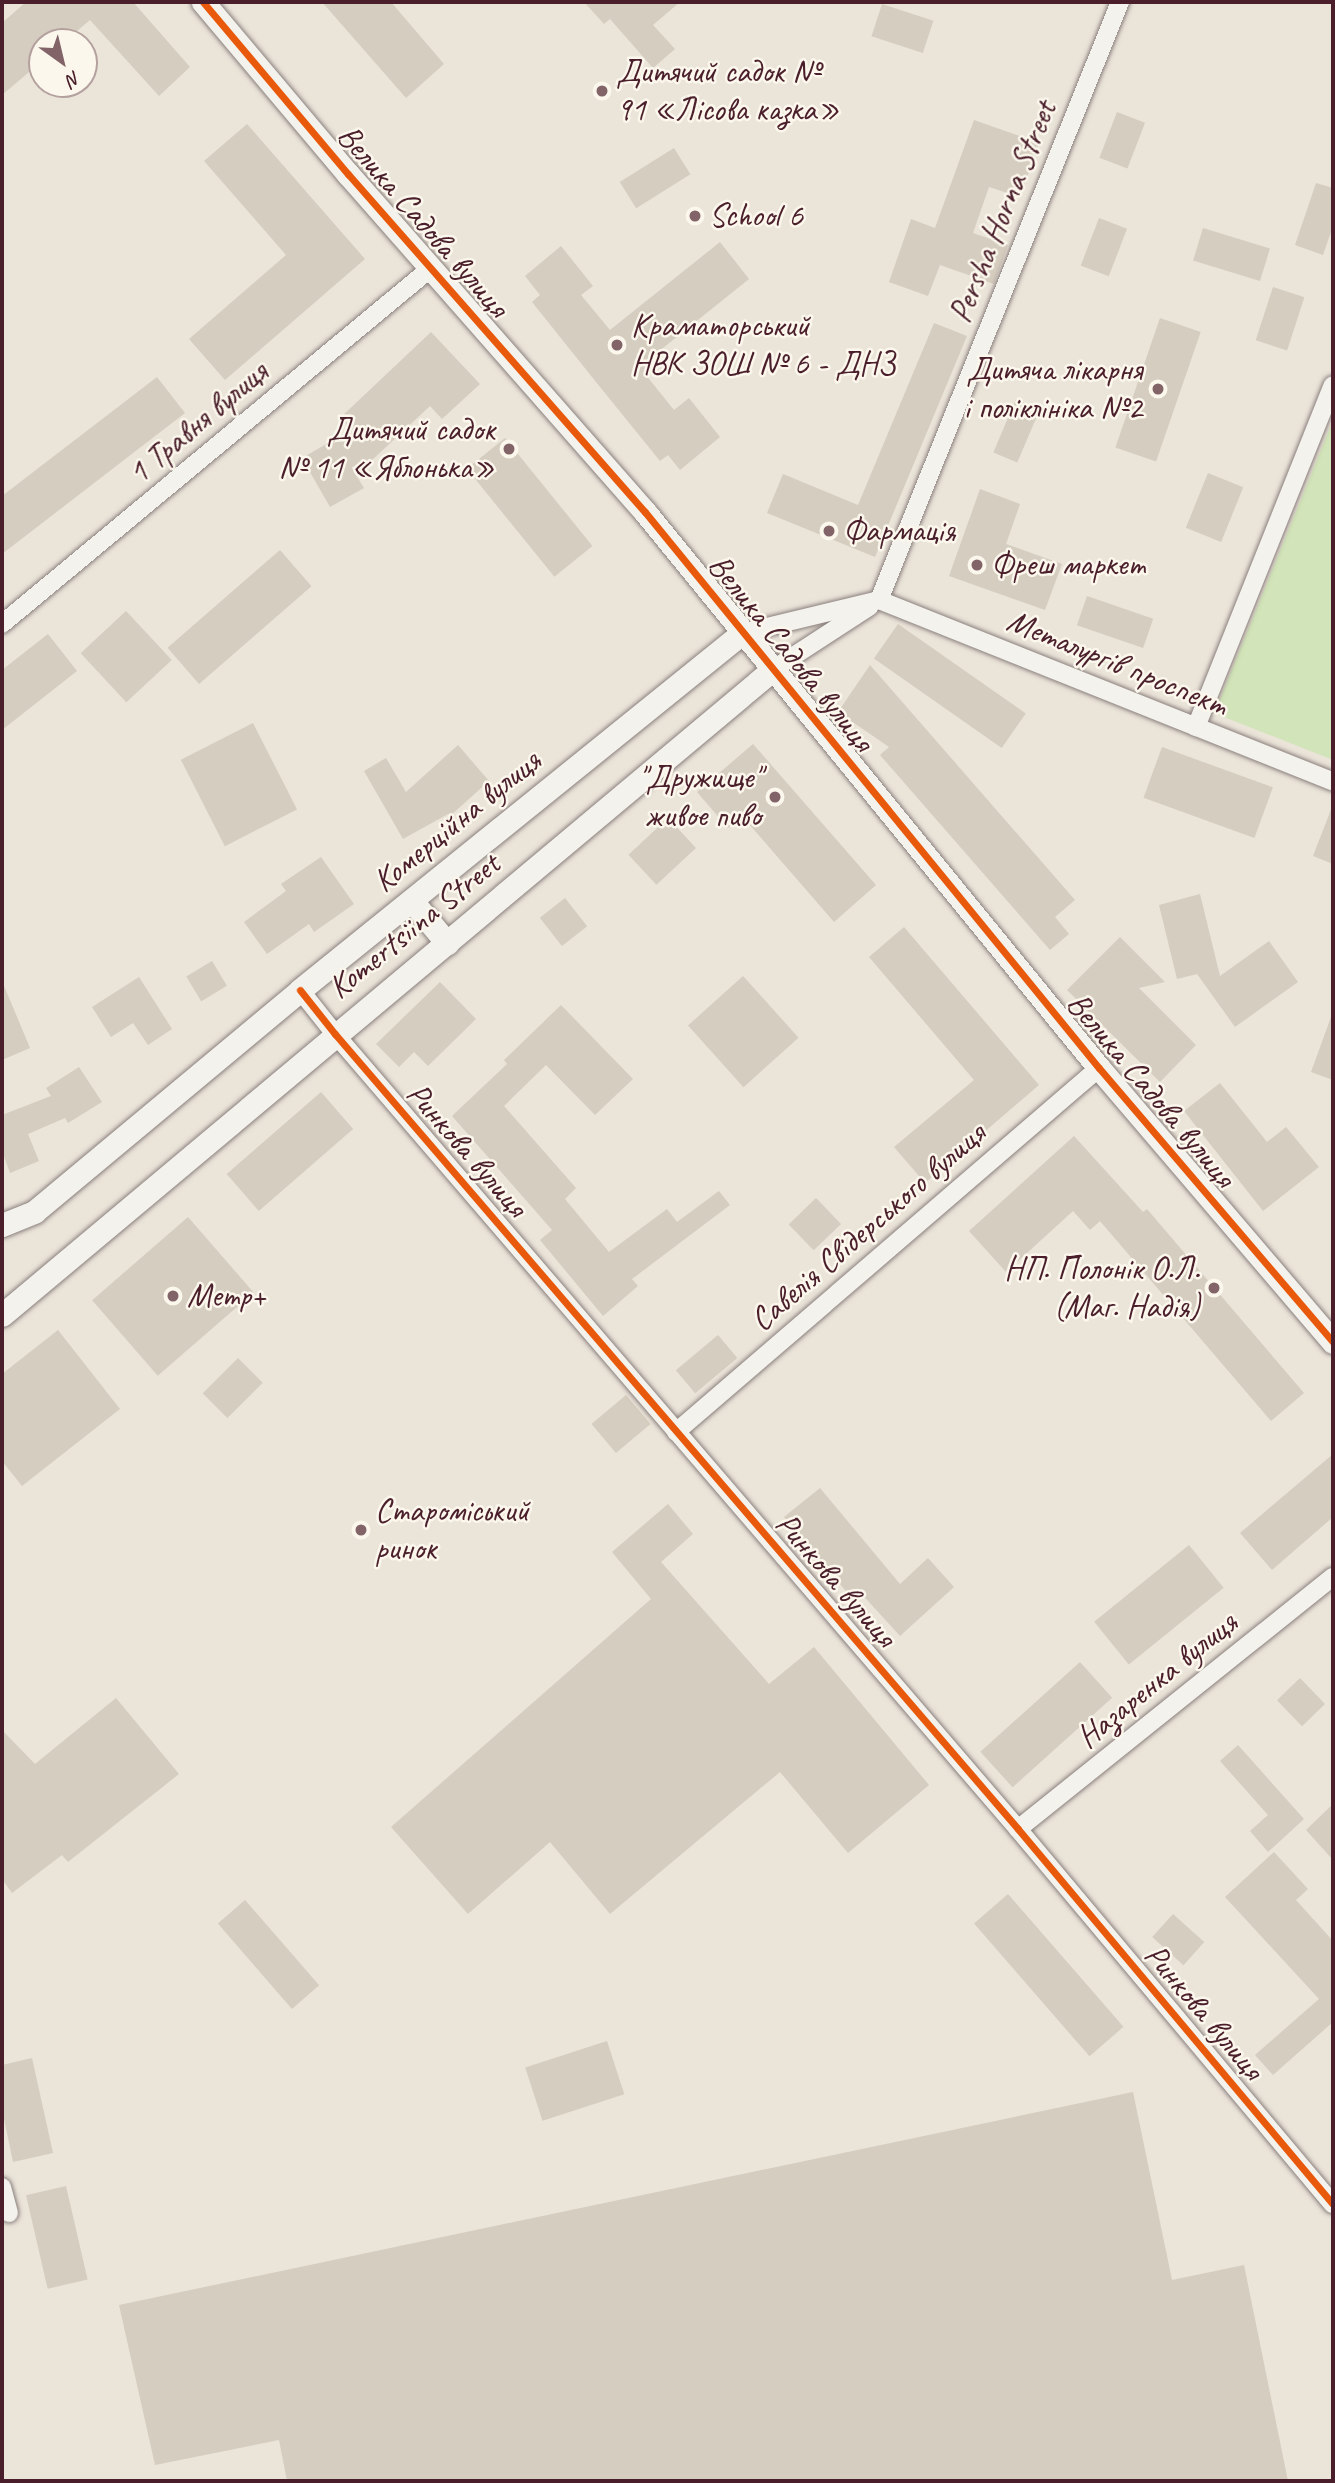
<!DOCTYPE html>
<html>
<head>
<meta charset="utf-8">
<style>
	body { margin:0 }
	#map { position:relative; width:1335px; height:2483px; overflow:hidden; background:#eae4d9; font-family:Caveat,sans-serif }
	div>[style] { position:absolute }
	.green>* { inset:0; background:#d2e4b9 }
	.building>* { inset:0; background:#d5cdbf; transform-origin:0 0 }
	.roads { filter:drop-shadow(0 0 2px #8a7f7d) drop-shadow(0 0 2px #8a7f7d) }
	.minor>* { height:18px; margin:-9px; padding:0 9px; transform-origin:9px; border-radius:9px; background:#f4f2ed }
	.tertiary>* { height:23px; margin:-11.5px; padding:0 11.5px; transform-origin:11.5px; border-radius:11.5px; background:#f4f2ed }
	.cycleway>* { height:7px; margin:-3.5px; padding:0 3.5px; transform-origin:3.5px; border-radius:3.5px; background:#e8590c }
	.dots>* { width:19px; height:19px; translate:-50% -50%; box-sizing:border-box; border:4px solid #fbf7ec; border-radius:50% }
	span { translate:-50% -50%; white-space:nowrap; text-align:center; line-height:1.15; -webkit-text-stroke:5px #fbf7ec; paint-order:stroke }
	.poi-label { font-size:33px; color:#4a1f2b }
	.left { translate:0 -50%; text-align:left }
	.right { translate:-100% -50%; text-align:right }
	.street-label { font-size:33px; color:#4a1f2b }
	.frame { position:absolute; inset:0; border:4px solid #4a1f2b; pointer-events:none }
	.north { position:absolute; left:28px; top:28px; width:70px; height:70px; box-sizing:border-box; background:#fbf7ec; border:2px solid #b4a19f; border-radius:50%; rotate:146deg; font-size:19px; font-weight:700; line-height:28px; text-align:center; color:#4a1f2b }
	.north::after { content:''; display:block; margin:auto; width:24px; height:32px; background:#826468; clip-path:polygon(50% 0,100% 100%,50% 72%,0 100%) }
</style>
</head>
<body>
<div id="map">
	<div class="green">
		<div style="clip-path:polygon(1333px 420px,1333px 760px,1214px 713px)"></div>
	</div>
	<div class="building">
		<div style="clip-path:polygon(26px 2px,133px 2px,190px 67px,159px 96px,90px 20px,64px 42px,42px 42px,42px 61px,2px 95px,2px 23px)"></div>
		<div style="clip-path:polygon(322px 2px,391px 2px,444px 64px,406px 98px)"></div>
		<div style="clip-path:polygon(584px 2px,680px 2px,653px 25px,675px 49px,653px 68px,610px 19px,604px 24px)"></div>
		<div style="left:882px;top:4px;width:54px;height:34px;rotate:18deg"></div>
		<div style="left:1117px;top:112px;width:30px;height:49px;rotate:21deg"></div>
		<div style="clip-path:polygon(974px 120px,1039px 143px,1020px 197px,989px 187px,973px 233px,1008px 245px,994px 284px,940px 265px,928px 296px,889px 282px,911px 219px,935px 228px)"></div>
		<div style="clip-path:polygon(247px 124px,365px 259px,225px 380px,189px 339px,286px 255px,204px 161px)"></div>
		<div style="left:674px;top:148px;width:31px;height:64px;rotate:58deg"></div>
		<div style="clip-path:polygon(1316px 183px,1333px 188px,1333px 226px,1323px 255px,1295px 245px)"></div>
		<div style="left:1099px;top:218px;width:30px;height:51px;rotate:21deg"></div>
		<div style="left:1203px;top:228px;width:70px;height:34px;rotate:17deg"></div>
		<div style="clip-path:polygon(720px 242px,749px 279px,648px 360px,653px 367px,645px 374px,674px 410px,689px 398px,720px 437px,680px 470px,668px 455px,660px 461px,596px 382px,532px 302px,540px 295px,525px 276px,561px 246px,593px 286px,581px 295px,610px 330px)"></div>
		<div style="left:1273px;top:287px;width:33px;height:56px;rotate:18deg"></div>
		<div style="left:1160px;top:318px;width:43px;height:137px;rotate:19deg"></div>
		<div style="clip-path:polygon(934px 323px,967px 336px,875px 557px,767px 513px,783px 474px,858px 505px)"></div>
		<div style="clip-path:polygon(431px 332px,480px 384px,442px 419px,430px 406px,356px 475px,364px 488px,330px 507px,302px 458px,351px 430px,340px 418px)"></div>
		<div style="clip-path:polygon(157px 377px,185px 413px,2px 554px,2px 496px)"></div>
		<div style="left:1016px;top:399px;width:26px;height:58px;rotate:23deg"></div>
		<div style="left:505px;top:438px;width:139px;height:49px;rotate:51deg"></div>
		<div style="left:1208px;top:473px;width:38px;height:59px;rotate:22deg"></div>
		<div style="clip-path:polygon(980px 489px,1020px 504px,1006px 544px,1062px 564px,1045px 610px,949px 576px)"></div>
		<div style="left:280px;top:550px;width:48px;height:149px;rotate:49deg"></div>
		<div style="left:1087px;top:596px;width:70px;height:31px;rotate:19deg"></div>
		<div style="left:126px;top:611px;width:67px;height:62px;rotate:47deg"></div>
		<div style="left:898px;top:624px;width:156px;height:42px;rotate:35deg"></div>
		<div style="clip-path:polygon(48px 634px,77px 671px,2px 730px,2px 670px)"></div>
		<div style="clip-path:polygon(870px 665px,1075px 900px,1055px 917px,1069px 934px,1050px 950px,880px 755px,889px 747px,838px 712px)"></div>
		<div style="left:253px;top:723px;width:97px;height:81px;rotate:63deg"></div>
		<div style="clip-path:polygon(753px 744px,876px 885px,834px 922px,742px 816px,728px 828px,697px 792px)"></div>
		<div style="clip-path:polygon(458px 745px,489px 781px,450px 816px,448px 814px,403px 839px,364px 771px,386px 758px,406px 792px)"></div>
		<div style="left:1162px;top:747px;width:118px;height:54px;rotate:20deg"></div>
		<div style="clip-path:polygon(1332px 807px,1333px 808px,1333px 864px,1313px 856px)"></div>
		<div style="left:668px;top:818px;width:41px;height:54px;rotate:47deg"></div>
		<div style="clip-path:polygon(321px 857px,354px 904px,314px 932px,309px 924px,267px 954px,244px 922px,286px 891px,281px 884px)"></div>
		<div style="clip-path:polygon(1200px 894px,1220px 976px,1269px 941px,1298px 982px,1235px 1027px,1197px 974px,1177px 979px,1159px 905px)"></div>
		<div style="left:565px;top:898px;width:36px;height:32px;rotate:52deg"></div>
		<div style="clip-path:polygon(904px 927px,1039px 1085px,925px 1183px,894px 1147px,974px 1080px,869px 957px)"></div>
		<div style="clip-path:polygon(1120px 937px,1165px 982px,1139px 988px,1196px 1045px,1160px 1082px,1067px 990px)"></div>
		<div style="left:212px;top:961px;width:29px;height:30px;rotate:59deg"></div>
		<div style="left:743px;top:976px;width:83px;height:74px;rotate:48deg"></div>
		<div style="clip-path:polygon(139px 977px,172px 1029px,148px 1045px,133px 1023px,111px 1037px,92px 1007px)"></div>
		<div style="clip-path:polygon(2px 981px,30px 1048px,2px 1060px)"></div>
		<div style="clip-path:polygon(440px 982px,476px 1019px,428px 1066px,414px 1052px,399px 1067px,376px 1044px)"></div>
		<div style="clip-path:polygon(561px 1005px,633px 1079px,595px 1115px,546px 1065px,504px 1106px,576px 1188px,565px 1199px,609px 1252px,667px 1209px,677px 1222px,719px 1191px,730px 1205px,632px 1279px,638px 1286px,603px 1316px,540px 1240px,552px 1230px,452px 1116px,507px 1064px,504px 1060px)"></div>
		<div style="clip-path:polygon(1331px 1017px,1333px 1017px,1333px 1080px,1311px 1072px)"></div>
		<div style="clip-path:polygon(79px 1067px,102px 1102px,68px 1123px,65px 1118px,28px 1134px,39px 1161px,10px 1173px,2px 1151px,2px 1115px,51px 1096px,46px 1088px)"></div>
		<div style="clip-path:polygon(1220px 1083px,1267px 1142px,1286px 1127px,1319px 1167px,1263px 1211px,1184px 1111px)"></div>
		<div style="left:321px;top:1092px;width:49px;height:125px;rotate:49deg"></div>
		<div style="clip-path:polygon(1074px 1136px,1143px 1212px,1147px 1209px,1304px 1393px,1271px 1421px,1100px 1221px,1090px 1230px,1073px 1211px,1006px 1272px,969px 1231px)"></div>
		<div style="left:816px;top:1198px;width:36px;height:38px;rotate:46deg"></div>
		<div style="left:188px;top:1217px;width:100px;height:127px;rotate:49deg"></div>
		<div style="clip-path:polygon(58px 1330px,120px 1409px,22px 1486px,2px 1461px,2px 1374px)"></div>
		<div style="left:718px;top:1335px;width:30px;height:55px;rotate:50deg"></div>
		<div style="left:238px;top:1358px;width:35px;height:50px;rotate:45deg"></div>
		<div style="left:626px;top:1395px;width:38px;height:45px;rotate:50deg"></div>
		<div style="clip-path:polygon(1333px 1454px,1333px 1517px,1272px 1570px,1240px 1533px)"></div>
		<div style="clip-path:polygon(820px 1488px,900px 1584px,928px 1558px,954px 1587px,900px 1636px,858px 1590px,850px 1596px,784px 1517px)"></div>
		<div style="clip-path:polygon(668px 1504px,693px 1534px,661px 1562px,769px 1684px,814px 1647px,929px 1785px,848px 1853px,780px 1772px,610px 1914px,550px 1842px,468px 1914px,391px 1827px,651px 1599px,612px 1552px)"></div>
		<div style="left:1189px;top:1545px;width:55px;height:122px;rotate:51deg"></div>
		<div style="left:1080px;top:1662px;width:48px;height:134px;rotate:48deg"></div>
		<div style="left:1300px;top:1678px;width:36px;height:32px;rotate:46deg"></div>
		<div style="clip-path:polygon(116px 1698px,179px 1774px,68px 1862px,62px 1855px,12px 1893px,2px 1879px,2px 1730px,35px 1764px)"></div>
		<div style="clip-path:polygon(1238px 1745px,1304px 1819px,1268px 1852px,1250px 1831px,1268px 1815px,1220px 1761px)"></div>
		<div style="clip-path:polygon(1333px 1804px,1333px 1860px,1306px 1830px)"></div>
		<div style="clip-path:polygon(1274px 1852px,1308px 1889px,1296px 1900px,1333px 1941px,1333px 2022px,1273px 2075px,1255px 2055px,1319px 1999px,1225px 1897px)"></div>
		<div style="left:1008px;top:1894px;width:176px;height:45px;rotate:49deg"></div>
		<div style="left:245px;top:1900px;width:113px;height:36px;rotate:49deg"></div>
		<div style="left:1173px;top:1914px;width:42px;height:31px;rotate:42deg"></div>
		<div style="left:607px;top:2041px;width:56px;height:86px;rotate:72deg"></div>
		<div style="clip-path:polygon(32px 2058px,53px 2153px,13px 2162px,2px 2109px,2px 2065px)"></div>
		<div style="clip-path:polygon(1133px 2092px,1172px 2280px,1244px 2265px,1288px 2481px,287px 2481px,279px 2440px,155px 2465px,119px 2305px)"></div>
		<div style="left:66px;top:2186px;width:96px;height:41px;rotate:77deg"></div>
	</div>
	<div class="roads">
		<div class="minor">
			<div style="left:879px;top:600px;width:645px;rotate:-68.05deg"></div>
			<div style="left:879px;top:600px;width:489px;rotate:21.8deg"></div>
			<div style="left:2px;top:624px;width:557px;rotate:-39.69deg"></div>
			<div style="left:742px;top:633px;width:141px;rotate:-13.5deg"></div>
			<div style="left:772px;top:670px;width:116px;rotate:-33deg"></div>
			<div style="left:1196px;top:727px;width:368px;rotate:-68.2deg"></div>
			<div style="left:300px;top:990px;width:56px;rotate:51.5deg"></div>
			<div style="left:335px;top:1034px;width:1048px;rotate:49.33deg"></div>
			<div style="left:1018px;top:1829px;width:490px;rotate:50deg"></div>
			<div style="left:676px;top:1432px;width:558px;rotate:-40.71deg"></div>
			<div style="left:1018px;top:1829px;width:403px;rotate:-38.7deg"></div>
			<div style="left:2px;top:2187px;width:27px;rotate:75deg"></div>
		</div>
		<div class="tertiary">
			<div style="left:203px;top:2px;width:225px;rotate:49.9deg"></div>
			<div style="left:348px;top:174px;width:450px;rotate:48.7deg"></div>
			<div style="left:645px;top:512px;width:718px;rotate:50.77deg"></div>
			<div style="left:1099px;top:1068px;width:360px;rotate:49.5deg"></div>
			<div style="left:412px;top:901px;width:55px;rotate:50.2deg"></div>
			<div style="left:2px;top:1225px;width:35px;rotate:-22deg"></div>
			<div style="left:34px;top:1212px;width:346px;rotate:-39.8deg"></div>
			<div style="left:300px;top:990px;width:568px;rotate:-38.93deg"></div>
			<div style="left:2px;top:1315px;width:1004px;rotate:-39.95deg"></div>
		</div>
	</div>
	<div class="cycleway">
		<div style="left:203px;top:2px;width:225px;rotate:49.9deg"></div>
		<div style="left:348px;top:174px;width:450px;rotate:48.7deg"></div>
		<div style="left:645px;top:512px;width:718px;rotate:50.77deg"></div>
		<div style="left:1099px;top:1068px;width:360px;rotate:49.5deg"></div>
		<div style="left:300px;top:990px;width:56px;rotate:51.5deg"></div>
		<div style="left:335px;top:1034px;width:1048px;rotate:49.33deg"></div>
		<div style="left:1018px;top:1829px;width:490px;rotate:50deg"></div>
	</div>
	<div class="dots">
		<div style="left:602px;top:91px;background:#826468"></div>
		<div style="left:695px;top:216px;background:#826468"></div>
		<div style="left:617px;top:345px;background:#826468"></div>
		<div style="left:1158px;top:389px;background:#826468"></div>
		<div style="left:509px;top:449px;background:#826468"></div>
		<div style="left:829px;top:531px;background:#826468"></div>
		<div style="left:977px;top:565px;background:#826468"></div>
		<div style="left:775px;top:797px;background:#826468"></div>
		<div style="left:1214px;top:1288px;background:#826468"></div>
		<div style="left:173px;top:1296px;background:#826468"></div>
		<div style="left:361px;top:1530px;background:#826468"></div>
	</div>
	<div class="poi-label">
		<span class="left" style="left:616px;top:91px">Дитячий садок №<br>91 «Лісова казка»</span>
		<span class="left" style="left:709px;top:216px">School 6</span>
		<span class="left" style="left:631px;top:345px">Краматорський<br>НВК ЗОШ № 6 - ДНЗ</span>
		<span class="right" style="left:1142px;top:389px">Дитяча лікарня<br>і поліклініка №2</span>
		<span class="right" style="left:495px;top:449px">Дитячий садок<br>№ 11 «Яблонька»</span>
		<span class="left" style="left:843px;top:531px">Фармація</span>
		<span class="left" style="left:991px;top:565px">Фреш маркет</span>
		<span class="right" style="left:761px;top:797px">"Дружище"<br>живое пиво</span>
		<span class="right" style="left:1200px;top:1288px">НП. Полонік О.Л.<br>(Маг. Надія)</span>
		<span class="left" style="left:187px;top:1296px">Метр+</span>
		<span class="left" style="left:375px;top:1530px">Староміський<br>ринок</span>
	</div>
	<div class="street-label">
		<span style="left:1003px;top:212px;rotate:-68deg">Persha Horna Street</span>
		<span style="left:423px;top:221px;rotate:49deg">Велика Садова вулиця</span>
		<span style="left:198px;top:423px;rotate:-40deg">1 Травня вулиця</span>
		<span style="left:791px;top:653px;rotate:51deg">Велика Садова вулиця</span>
		<span style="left:1117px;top:663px;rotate:22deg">Металургів проспект</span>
		<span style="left:457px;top:821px;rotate:-39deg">Комерційна вулиця</span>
		<span style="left:414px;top:926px;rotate:-39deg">Komertsiina Street</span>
		<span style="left:1151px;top:1090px;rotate:50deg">Велика Садова вулиця</span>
		<span style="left:467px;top:1150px;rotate:49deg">Ринкова вулиця</span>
		<span style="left:868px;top:1227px;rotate:-41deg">Савелія Свідерського вулиця</span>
		<span style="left:836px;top:1580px;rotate:49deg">Ринкова вулиця</span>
		<span style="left:1157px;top:1680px;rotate:-39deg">Назаренка вулиця</span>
		<span style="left:1204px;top:2012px;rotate:50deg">Ринкова вулиця</span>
	</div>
	<div class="frame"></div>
	<div class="north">N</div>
</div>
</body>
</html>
